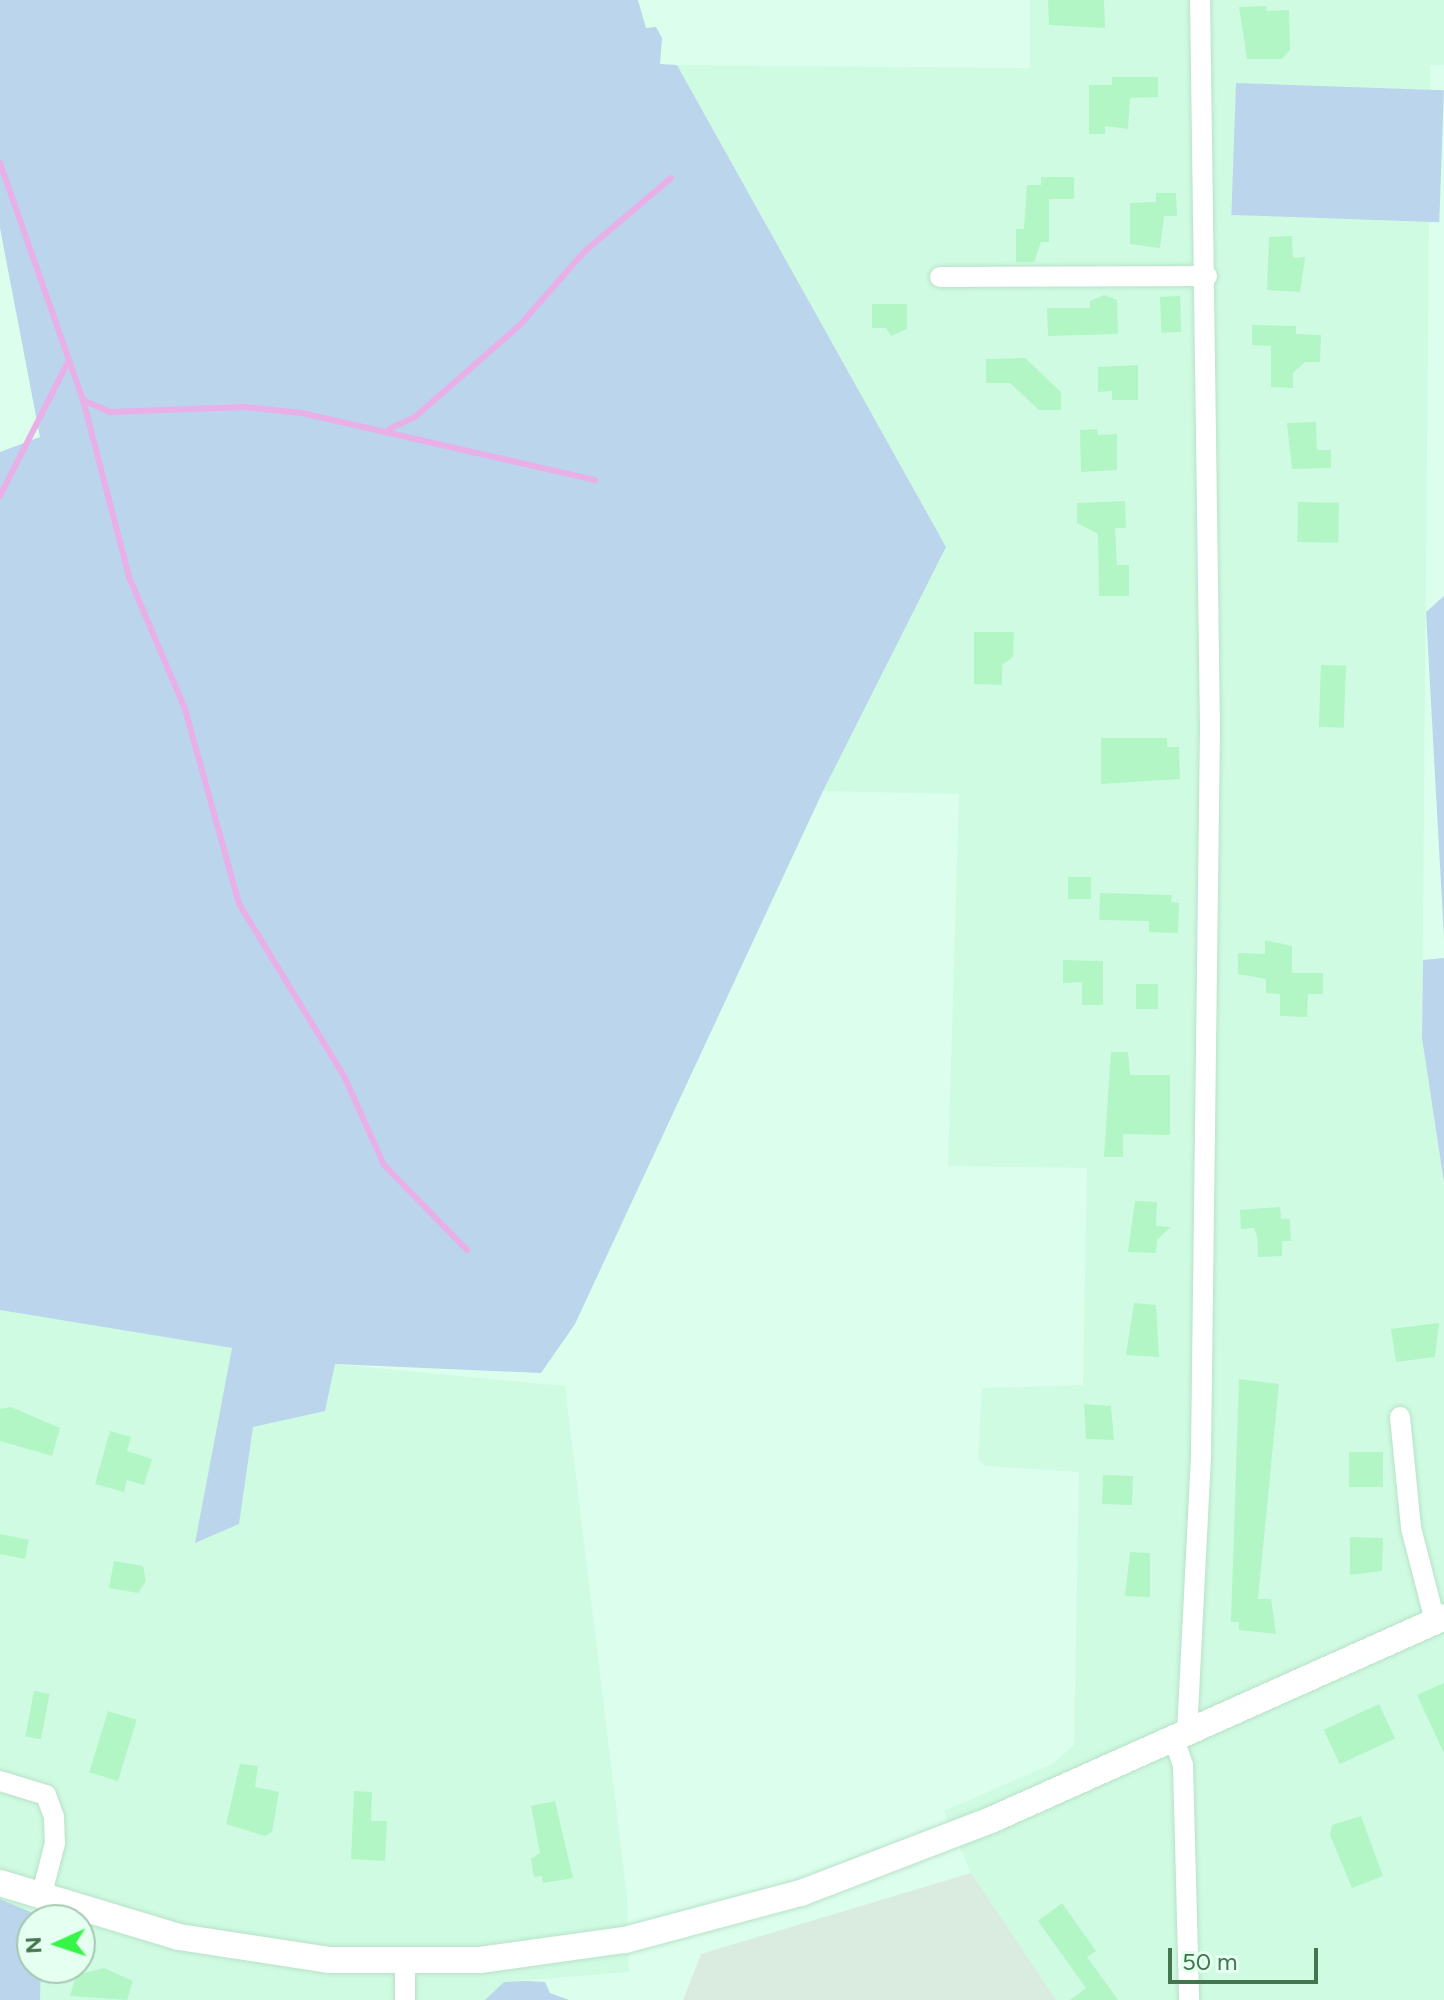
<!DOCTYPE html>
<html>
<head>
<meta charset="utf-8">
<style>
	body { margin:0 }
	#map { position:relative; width:1444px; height:2000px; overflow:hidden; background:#dcfeed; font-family:Figtree,sans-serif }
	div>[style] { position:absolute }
	.residential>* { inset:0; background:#d0fbe3 }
	.industrial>* { inset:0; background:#daebe0 }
	.green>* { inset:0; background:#bad5ec; transform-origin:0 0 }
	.stream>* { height:6px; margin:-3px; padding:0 3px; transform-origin:3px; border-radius:3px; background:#e9b0e8 }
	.building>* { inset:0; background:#b1f6c4; transform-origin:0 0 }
	.roads { filter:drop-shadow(0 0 2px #b8e2c7) drop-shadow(0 0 2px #b8e2c7) }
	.minor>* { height:20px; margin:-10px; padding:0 10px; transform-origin:10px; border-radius:10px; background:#fff }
	.tertiary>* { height:26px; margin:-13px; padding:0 13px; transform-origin:13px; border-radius:13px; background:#fff }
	span { translate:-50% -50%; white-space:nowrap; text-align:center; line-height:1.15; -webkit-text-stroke:6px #e5fff1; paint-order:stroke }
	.north { position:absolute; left:16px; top:1904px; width:80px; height:80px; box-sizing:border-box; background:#e5fff1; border:2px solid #a4c8b0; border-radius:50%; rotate:267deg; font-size:22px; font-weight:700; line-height:32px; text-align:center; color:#43754f }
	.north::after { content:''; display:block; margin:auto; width:28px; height:36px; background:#35f547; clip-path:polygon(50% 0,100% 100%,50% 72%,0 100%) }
	.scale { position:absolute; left:1168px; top:1948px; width:150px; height:36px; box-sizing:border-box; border:4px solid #43754f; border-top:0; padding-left:10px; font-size:24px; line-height:28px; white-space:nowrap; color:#43754f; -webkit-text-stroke:6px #e5fff1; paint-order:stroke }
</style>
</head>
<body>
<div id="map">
	<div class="residential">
		<div style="clip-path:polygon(1030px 0,1444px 0,1444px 65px,1430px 65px,1430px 90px,1236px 84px,1243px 215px,1429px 222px,1422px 1038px,1444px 1183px,1444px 2000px,1056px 2000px,971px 1873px,944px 1811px,1054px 1763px,1074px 1745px,1079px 1472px,985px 1466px,978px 1459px,982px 1388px,1083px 1385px,1087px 1168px,948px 1166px,959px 794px,823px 791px,946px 547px,677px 65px,1030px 68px)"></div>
		<div style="clip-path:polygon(0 1310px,335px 1364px,565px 1386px,627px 1896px,629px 1972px,504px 1982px,485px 2000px,40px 2000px,41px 1968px,80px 1968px,80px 1920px,42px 1920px,0 1899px)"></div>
	</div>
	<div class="industrial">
		<div style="clip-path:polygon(971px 1873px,1056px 2000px,683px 2000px,701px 1954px)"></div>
	</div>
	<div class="green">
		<div style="clip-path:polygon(0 0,638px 0,646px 28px,656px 27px,662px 38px,660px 64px,677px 65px,946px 547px,823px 791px,575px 1324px,541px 1373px,335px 1364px,325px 1411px,253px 1427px,239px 1524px,195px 1543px,232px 1348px,0 1310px,0 452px,40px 437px,0 228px)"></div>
		<div style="left:1236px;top:83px;width:208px;height:132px;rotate:2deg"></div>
		<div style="clip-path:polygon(1444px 596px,1444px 938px,1426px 612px)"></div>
		<div style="clip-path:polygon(1444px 958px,1444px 1183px,1422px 1038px,1423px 960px)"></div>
		<div style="clip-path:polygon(0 1899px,42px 1917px,32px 1920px,32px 1968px,41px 1968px,40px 2000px,0 2000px)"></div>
		<div style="clip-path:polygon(526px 1981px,545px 1982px,550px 1993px,569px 2000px,485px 2000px,504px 1982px)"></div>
	</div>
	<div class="stream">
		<div style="left:0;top:163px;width:251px;rotate:70.7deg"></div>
		<div style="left:83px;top:400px;width:183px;rotate:75.4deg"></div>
		<div style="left:129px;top:577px;width:143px;rotate:67deg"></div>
		<div style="left:185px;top:709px;width:202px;rotate:74.5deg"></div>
		<div style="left:239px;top:904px;width:202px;rotate:58.6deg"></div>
		<div style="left:344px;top:1076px;width:98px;rotate:65.8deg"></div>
		<div style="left:384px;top:1165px;width:119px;rotate:45.7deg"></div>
		<div style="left:83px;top:400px;width:30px;rotate:24deg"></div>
		<div style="left:110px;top:412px;width:135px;rotate:-2.1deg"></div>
		<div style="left:245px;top:407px;width:57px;rotate:6deg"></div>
		<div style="left:302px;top:413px;width:301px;rotate:12.9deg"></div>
		<div style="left:389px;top:429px;width:29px;rotate:-25deg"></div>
		<div style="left:415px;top:417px;width:138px;rotate:-41.2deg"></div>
		<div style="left:519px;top:326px;width:98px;rotate:-48.7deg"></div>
		<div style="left:584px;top:252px;width:114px;rotate:-40.4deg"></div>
		<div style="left:0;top:496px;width:150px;rotate:-63.1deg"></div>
	</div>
	<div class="building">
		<div style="clip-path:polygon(1048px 0,1104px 0,1105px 28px,1049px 25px)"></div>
		<div style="clip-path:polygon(1266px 6px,1267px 11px,1289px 10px,1290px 50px,1282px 59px,1247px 59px,1239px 7px)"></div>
		<div style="clip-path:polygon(1112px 77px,1158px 77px,1158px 97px,1130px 98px,1128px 129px,1105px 126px,1105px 134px,1089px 134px,1089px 85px,1112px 85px)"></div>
		<div style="clip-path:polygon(1041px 177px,1074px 177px,1074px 199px,1049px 199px,1049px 242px,1041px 242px,1034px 262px,1016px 262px,1016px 229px,1024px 229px,1027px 185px,1041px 185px)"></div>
		<div style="clip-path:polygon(1156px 193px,1176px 193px,1177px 216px,1164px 216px,1160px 248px,1130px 244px,1130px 203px,1156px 202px)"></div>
		<div style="clip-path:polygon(1292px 236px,1293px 258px,1305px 257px,1300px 292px,1267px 290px,1269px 237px)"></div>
		<div style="clip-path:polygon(1104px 295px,1117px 300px,1118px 334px,1048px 336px,1047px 308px,1090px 308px,1090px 301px)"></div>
		<div style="left:1180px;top:296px;width:36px;height:20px;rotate:88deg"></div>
		<div style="clip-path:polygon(872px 304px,907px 304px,907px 329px,891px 336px,886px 328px,872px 328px)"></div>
		<div style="clip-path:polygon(1252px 325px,1296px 326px,1296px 334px,1321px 335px,1320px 362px,1305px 362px,1293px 373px,1293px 388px,1271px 387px,1271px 346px,1252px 345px)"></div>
		<div style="clip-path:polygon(1025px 358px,1061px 392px,1061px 410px,1039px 410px,1010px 383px,986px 383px,986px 359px)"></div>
		<div style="clip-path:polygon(1138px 365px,1138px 400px,1112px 400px,1112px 391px,1098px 392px,1098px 367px)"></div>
		<div style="clip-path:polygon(1316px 422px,1317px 450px,1331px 450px,1331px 468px,1292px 469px,1287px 423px)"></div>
		<div style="clip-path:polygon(1097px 429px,1098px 435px,1117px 434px,1117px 470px,1081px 472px,1080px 430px)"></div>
		<div style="clip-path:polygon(1125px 501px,1126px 528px,1115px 528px,1117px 565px,1129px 565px,1129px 596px,1099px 596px,1098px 534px,1077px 523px,1077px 503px)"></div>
		<div style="left:1298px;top:502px;width:41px;height:40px;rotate:1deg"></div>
		<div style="clip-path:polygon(974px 632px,1014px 632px,1013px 657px,1002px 665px,1002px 685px,974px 684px)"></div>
		<div style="left:1321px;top:665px;width:25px;height:62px;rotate:2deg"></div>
		<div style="clip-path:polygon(1101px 738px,1167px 738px,1167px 747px,1179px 747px,1180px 779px,1101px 784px)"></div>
		<div style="left:1068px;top:877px;width:23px;height:22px"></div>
		<div style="clip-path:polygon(1100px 893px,1172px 895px,1171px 902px,1179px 903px,1178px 933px,1149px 932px,1149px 921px,1099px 920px)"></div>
		<div style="clip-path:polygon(1265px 940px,1292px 946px,1292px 973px,1323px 973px,1323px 994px,1308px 994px,1307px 1017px,1280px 1016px,1280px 994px,1266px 993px,1266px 979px,1238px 974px,1238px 953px,1265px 954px)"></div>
		<div style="clip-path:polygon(1063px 960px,1103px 961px,1103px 1005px,1082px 1005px,1082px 982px,1063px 983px)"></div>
		<div style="left:1136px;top:984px;width:22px;height:25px"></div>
		<div style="clip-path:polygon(1111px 1052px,1128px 1052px,1130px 1075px,1170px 1075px,1170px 1135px,1123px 1134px,1123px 1157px,1104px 1157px)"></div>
		<div style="clip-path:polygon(1135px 1201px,1157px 1202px,1156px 1226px,1171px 1227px,1157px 1240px,1156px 1253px,1128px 1252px)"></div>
		<div style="clip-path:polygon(1280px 1207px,1281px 1219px,1290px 1219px,1291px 1241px,1282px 1241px,1282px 1256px,1258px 1257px,1257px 1236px,1254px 1228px,1241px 1229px,1240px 1210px)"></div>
		<div style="clip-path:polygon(1134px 1303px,1156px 1305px,1159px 1357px,1126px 1355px)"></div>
		<div style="clip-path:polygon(1439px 1323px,1435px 1357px,1396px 1362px,1391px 1329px)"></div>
		<div style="clip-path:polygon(1239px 1379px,1279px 1384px,1258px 1599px,1271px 1599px,1276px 1634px,1239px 1630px,1239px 1622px,1231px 1622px)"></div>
		<div style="clip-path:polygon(1084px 1404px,1111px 1406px,1114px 1440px,1086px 1439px)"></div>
		<div style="clip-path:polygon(11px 1407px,60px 1428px,52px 1456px,0 1441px,0 1409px)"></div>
		<div style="clip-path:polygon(110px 1431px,131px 1437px,127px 1451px,152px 1459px,144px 1485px,127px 1480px,124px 1492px,95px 1484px)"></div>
		<div style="left:1349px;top:1452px;width:34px;height:35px"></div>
		<div style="left:1103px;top:1475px;width:30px;height:29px;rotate:2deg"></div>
		<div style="clip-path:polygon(0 1534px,29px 1540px,25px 1559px,0 1554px)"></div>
		<div style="clip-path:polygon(1350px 1537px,1383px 1538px,1382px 1571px,1350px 1575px)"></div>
		<div style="clip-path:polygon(1130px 1552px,1150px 1553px,1150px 1597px,1125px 1596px)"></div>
		<div style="clip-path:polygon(114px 1561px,143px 1566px,146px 1581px,138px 1593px,109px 1588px)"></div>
		<div style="clip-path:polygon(1444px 1683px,1444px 1753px,1417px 1695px)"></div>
		<div style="left:34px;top:1691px;width:16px;height:46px;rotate:11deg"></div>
		<div style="left:1379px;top:1704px;width:38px;height:61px;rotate:65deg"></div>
		<div style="left:108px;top:1711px;width:30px;height:64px;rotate:17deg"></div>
		<div style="clip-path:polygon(240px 1764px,258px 1766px,255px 1787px,279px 1792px,272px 1832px,265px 1836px,226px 1824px)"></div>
		<div style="clip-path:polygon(354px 1791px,372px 1792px,371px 1821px,387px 1821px,385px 1861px,351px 1859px)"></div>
		<div style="clip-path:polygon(555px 1801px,573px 1878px,543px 1883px,542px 1876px,534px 1877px,531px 1859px,540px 1853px,531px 1806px)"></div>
		<div style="clip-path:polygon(1361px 1816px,1383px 1876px,1352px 1888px,1330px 1835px,1332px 1825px)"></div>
		<div style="clip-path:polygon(1062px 1903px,1096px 1951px,1087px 1957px,1118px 2000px,1070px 2000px,1086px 1988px,1038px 1921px)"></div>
		<div style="clip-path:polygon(104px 1968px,133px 1981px,127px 2000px,70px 1996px,76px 1975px)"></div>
	</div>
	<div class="roads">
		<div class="minor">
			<div style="left:940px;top:277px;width:267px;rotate:-0.2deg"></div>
			<div style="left:1400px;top:1417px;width:112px;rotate:84.3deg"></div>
			<div style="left:1411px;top:1528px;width:96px;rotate:75.5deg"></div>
			<div style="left:1187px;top:1733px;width:281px;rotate:-87.1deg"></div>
			<div style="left:1201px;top:1452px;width:722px;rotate:-89.29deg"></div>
			<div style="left:1210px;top:730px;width:730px;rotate:-90.78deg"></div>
			<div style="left:1174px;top:1739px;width:28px;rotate:71deg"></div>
			<div style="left:1183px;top:1765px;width:235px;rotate:88.5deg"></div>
			<div style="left:0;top:1781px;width:48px;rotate:16.9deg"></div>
			<div style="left:46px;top:1795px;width:23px;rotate:70deg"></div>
			<div style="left:54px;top:1817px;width:26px;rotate:88deg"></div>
			<div style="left:55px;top:1843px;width:56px;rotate:104.5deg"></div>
			<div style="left:405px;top:2000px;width:37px;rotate:-90deg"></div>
		</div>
		<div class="tertiary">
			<div style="left:0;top:1883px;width:187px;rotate:16.8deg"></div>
			<div style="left:179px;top:1937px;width:153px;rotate:8.7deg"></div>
			<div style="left:330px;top:1960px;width:150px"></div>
			<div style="left:480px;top:1960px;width:146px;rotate:-7.9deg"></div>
			<div style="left:625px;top:1940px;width:182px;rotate:-15deg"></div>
			<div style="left:801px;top:1893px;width:204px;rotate:-21deg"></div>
			<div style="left:991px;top:1820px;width:496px;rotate:-24.1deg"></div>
		</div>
	</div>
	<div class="north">N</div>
	<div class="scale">50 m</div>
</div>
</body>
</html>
